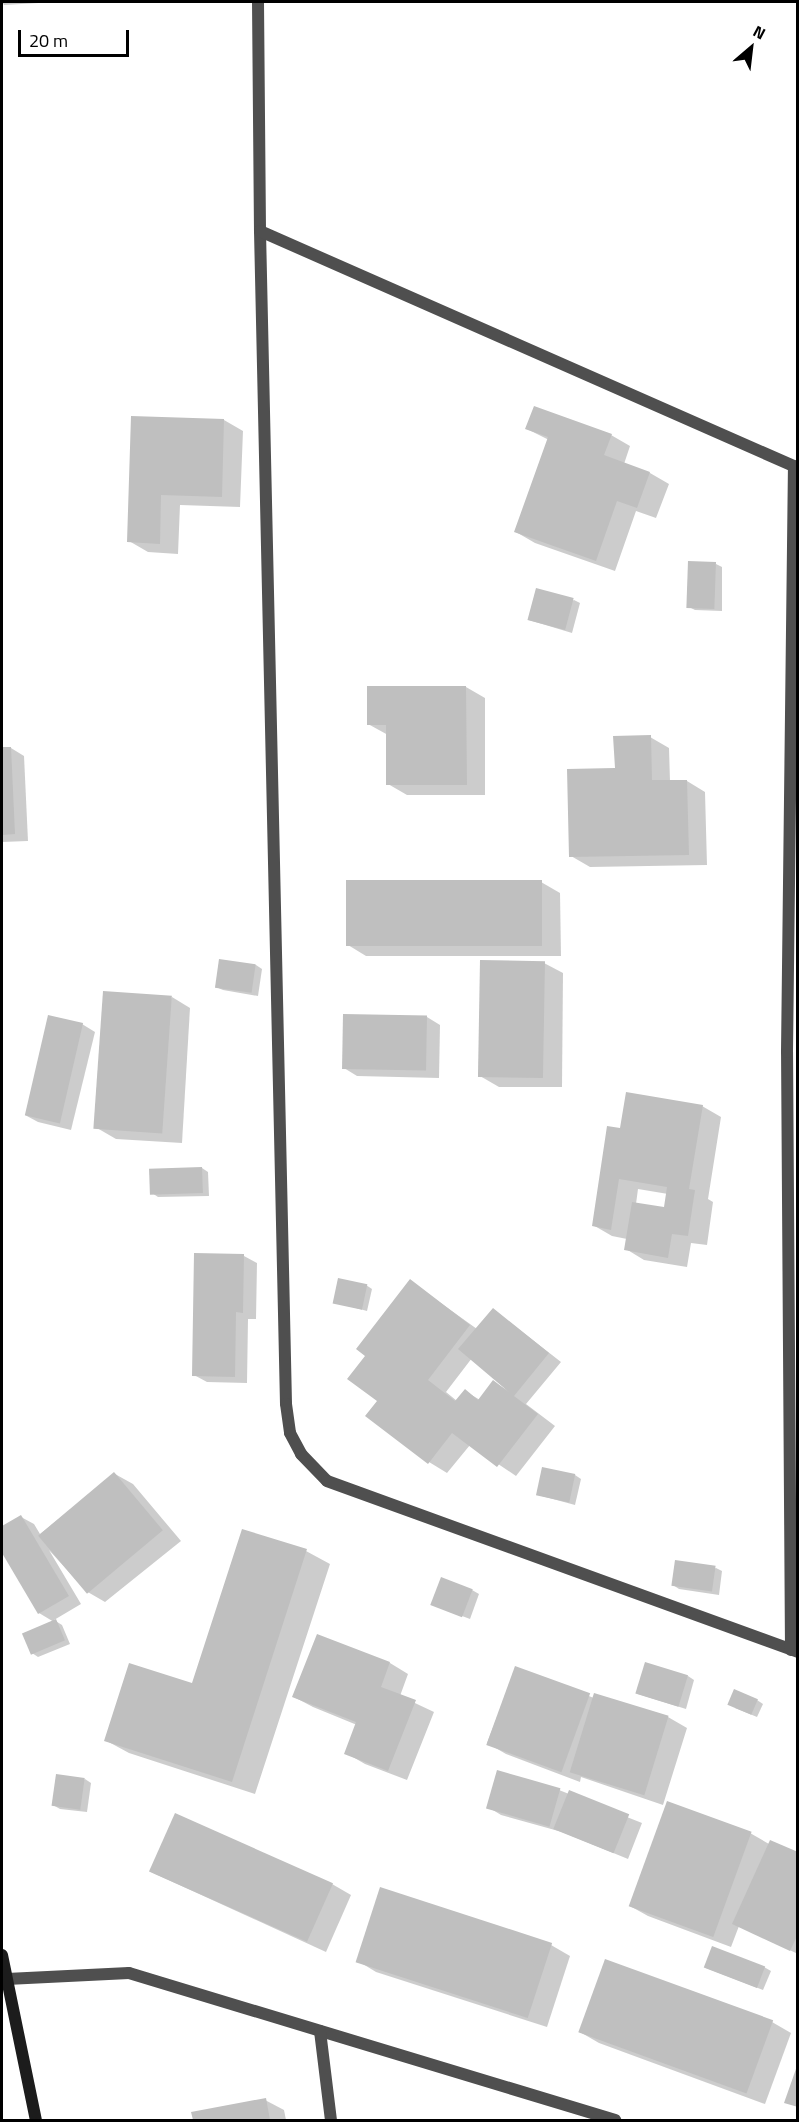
<!DOCTYPE html>
<html>
<head>
<meta charset="utf-8">
<style>
	body { margin:0 }
	#map { position:relative; width:799px; height:2122px; overflow:hidden; background:#fff; font-family:"Titillium Web",sans-serif }
	div>[style] { position:absolute }
	.shadow>* { inset:0; background:#0003 }
	.building>* { inset:0; background:#bfbfbf; transform-origin:0 0 }
	.minor>* { height:12px; margin:-6px; padding:0 6px; transform-origin:6px; border-radius:6px; background:#4f4f4f }
	.secondary>* { height:12px; margin:-6px; padding:0 6px; transform-origin:6px; border-radius:6px; background:#1c1c1c }
	span { translate:-50% -50%; white-space:nowrap; text-align:center; line-height:1.15; -webkit-text-stroke:5px #fff; paint-order:stroke }
	.frame { position:absolute; inset:0; border:3px solid #000; pointer-events:none }
	.north { position:absolute; left:721px; top:18px; width:60px; height:60px; -webkit-text-stroke:4px #fff; paint-order:stroke; rotate:28deg; font-size:16px; font-weight:700; line-height:24px; text-align:center; color:#000 }
	.north::after { content:''; display:block; margin:auto; width:21px; height:27px; background:#000; clip-path:polygon(50% 0,100% 100%,50% 72%,0 100%) }
	.scale { position:absolute; left:18px; top:30px; width:111px; height:27px; box-sizing:border-box; border:3px solid #000; border-top:0; padding-left:8px; font-size:18px; line-height:21px; white-space:nowrap; color:#000; -webkit-text-stroke:4px #fff; paint-order:stroke }
</style>
</head>
<body>
<div id="map">
	<div class="shadow">
		<div style="clip-path:polygon(2px 2px,56px 2px,4px 5px)"></div>
		<div style="clip-path:polygon(133px 418px,224px 420px,243px 431px,240px 507px,180px 505px,178px 554px,148px 552px,129px 541px)"></div>
		<div style="clip-path:polygon(527px 429px,611px 435px,630px 446px,624px 464px,650px 473px,669px 484px,656px 518px,636px 511px,615px 571px,535px 543px,516px 532px,549px 440px)"></div>
		<div style="clip-path:polygon(716px 564px,722px 567px,722px 611px,695px 610px,689px 607px)"></div>
		<div style="clip-path:polygon(574px 600px,580px 603px,572px 633px,529px 620px)"></div>
		<div style="clip-path:polygon(466px 687px,485px 698px,485px 795px,407px 795px,388px 784px,388px 735px,368px 724px)"></div>
		<div style="clip-path:polygon(650px 737px,669px 748px,670px 781px,687px 781px,705px 792px,707px 865px,590px 867px,571px 856px,616px 769px)"></div>
		<div style="clip-path:polygon(11px 748px,24px 756px,28px 841px,2px 842px,2px 749px)"></div>
		<div style="clip-path:polygon(541px 882px,560px 893px,561px 956px,366px 956px,348px 945px)"></div>
		<div style="clip-path:polygon(220px 960px,256px 965px,262px 969px,258px 996px,223px 990px,216px 987px)"></div>
		<div style="clip-path:polygon(544px 963px,563px 973px,562px 1087px,499px 1087px,480px 1076px)"></div>
		<div style="clip-path:polygon(172px 997px,190px 1008px,182px 1143px,116px 1139px,97px 1128px)"></div>
		<div style="clip-path:polygon(427px 1017px,440px 1025px,439px 1078px,357px 1076px,344px 1068px)"></div>
		<div style="clip-path:polygon(82px 1024px,95px 1032px,71px 1130px,38px 1122px,25px 1115px)"></div>
		<div style="clip-path:polygon(evenodd,702px 1106px,721px 1117px,708px 1199px,713px 1202px,707px 1245px,691px 1243px,687px 1267px,644px 1260px,626px 1249px,627px 1239px,612px 1236px,593px 1225px,621px 1130px,702px 1106px,638px 1189px,668px 1194px,665px 1209px,636px 1204px,638px 1189px)"></div>
		<div style="clip-path:polygon(202px 1168px,208px 1172px,209px 1196px,158px 1197px,152px 1193px)"></div>
		<div style="clip-path:polygon(244px 1256px,257px 1263px,256px 1319px,248px 1319px,247px 1383px,207px 1382px,194px 1375px)"></div>
		<div style="clip-path:polygon(evenodd,410px 1281px,477px 1329px,494px 1310px,561px 1362px,526px 1404px,555px 1426px,516px 1476px,470px 1445px,447px 1473px,429px 1462px,379px 1401px,367px 1356px,410px 1281px,472px 1358px,507px 1390px,493px 1382px,480px 1400px,465px 1391px,457px 1401px,446px 1392px,472px 1358px)"></div>
		<div style="clip-path:polygon(366px 1285px,372px 1289px,367px 1311px,334px 1302px)"></div>
		<div style="clip-path:polygon(115px 1474px,133px 1484px,181px 1541px,105px 1602px,86px 1591px,49px 1550px,81px 1604px,54px 1620px,62px 1625px,70px 1644px,38px 1657px,32px 1653px,54px 1622px,39px 1613px,2px 1550px,2px 1528px,21px 1517px,34px 1524px,40px 1534px)"></div>
		<div style="clip-path:polygon(575px 1475px,581px 1479px,575px 1505px,538px 1495px)"></div>
		<div style="clip-path:polygon(306px 1551px,330px 1564px,255px 1794px,129px 1753px,105px 1740px,193px 1685px)"></div>
		<div style="clip-path:polygon(716px 1568px,722px 1571px,719px 1595px,679px 1589px,673px 1585px)"></div>
		<div style="clip-path:polygon(472px 1590px,479px 1594px,470px 1619px,433px 1605px)"></div>
		<div style="clip-path:polygon(318px 1636px,390px 1663px,408px 1674px,400px 1696px,434px 1712px,407px 1780px,365px 1764px,346px 1753px,357px 1725px,313px 1707px,294px 1697px)"></div>
		<div style="clip-path:polygon(516px 1668px,594px 1698px,668px 1717px,687px 1728px,663px 1805px,581px 1777px,580px 1782px,506px 1754px,487px 1743px)"></div>
		<div style="clip-path:polygon(688px 1676px,694px 1680px,686px 1709px,638px 1694px)"></div>
		<div style="clip-path:polygon(757px 1700px,763px 1704px,757px 1717px,735px 1708px)"></div>
		<div style="clip-path:polygon(85px 1779px,91px 1783px,87px 1812px,60px 1809px,53px 1805px)"></div>
		<div style="clip-path:polygon(559px 1790px,642px 1823px,628px 1859px,562px 1832px,501px 1815px,488px 1807px)"></div>
		<div style="clip-path:polygon(750px 1833px,769px 1844px,798px 1854px,798px 1954px,739px 1926px,731px 1947px,648px 1916px,630px 1906px)"></div>
		<div style="clip-path:polygon(151px 1872px,332px 1884px,351px 1895px,326px 1952px)"></div>
		<div style="clip-path:polygon(551px 1945px,570px 1956px,547px 2027px,376px 1972px,358px 1961px)"></div>
		<div style="clip-path:polygon(764px 1967px,771px 1971px,763px 1990px,706px 1968px)"></div>
		<div style="clip-path:polygon(772px 2022px,791px 2033px,765px 2104px,599px 2043px,580px 2032px)"></div>
		<div style="clip-path:polygon(265px 2100px,284px 2110px,286px 2120px,194px 2120px,193px 2113px)"></div>
	</div>
	<div class="building">
		<div style="clip-path:polygon(534px 406px,612px 434px,604px 455px,650px 472px,637px 508px,617px 501px,596px 561px,514px 532px,548px 437px,525px 429px)"></div>
		<div style="clip-path:polygon(131px 416px,224px 419px,222px 497px,161px 495px,160px 544px,127px 542px)"></div>
		<div style="left:688px;top:561px;width:28px;height:47px;rotate:2deg"></div>
		<div style="left:536px;top:588px;width:39px;height:33px;rotate:15deg"></div>
		<div style="clip-path:polygon(367px 686px,466px 686px,467px 785px,386px 785px,386px 725px,367px 725px)"></div>
		<div style="clip-path:polygon(651px 735px,652px 780px,687px 780px,689px 855px,569px 857px,567px 769px,615px 768px,613px 736px)"></div>
		<div style="clip-path:polygon(2px 747px,11px 747px,15px 834px,2px 835px)"></div>
		<div style="left:346px;top:880px;width:196px;height:66px"></div>
		<div style="left:219px;top:959px;width:37px;height:29px;rotate:8deg"></div>
		<div style="left:480px;top:960px;width:65px;height:117px;rotate:1deg"></div>
		<div style="left:103px;top:991px;width:69px;height:138px;rotate:4deg"></div>
		<div style="left:343px;top:1014px;width:84px;height:55px;rotate:1deg"></div>
		<div style="left:48px;top:1015px;width:36px;height:103px;rotate:13deg"></div>
		<div style="clip-path:polygon(626px 1092px,703px 1105px,689px 1189px,695px 1190px,688px 1236px,672px 1234px,668px 1258px,624px 1250px,632px 1202px,664px 1207px,667px 1187px,619px 1179px,611px 1230px,592px 1226px,607px 1126px,620px 1128px)"></div>
		<div style="left:202px;top:1167px;width:26px;height:53px;rotate:88deg"></div>
		<div style="clip-path:polygon(194px 1253px,244px 1254px,243px 1313px,236px 1312px,235px 1377px,192px 1376px)"></div>
		<div style="left:338px;top:1278px;width:30px;height:26px;rotate:12deg"></div>
		<div style="clip-path:polygon(410px 1279px,470px 1325px,428px 1380px,455px 1401px,465px 1389px,478px 1400px,493px 1380px,510px 1393px,458px 1349px,493px 1308px,549px 1353px,514px 1396px,538px 1414px,497px 1467px,452px 1433px,428px 1464px,365px 1416px,377px 1401px,347px 1379px,365px 1356px,356px 1349px)"></div>
		<div style="left:542px;top:1467px;width:34px;height:29px;rotate:12deg"></div>
		<div style="left:114px;top:1472px;width:76px;height:99px;rotate:50deg"></div>
		<div style="clip-path:polygon(21px 1515px,69px 1596px,38px 1614px,2px 1553px,2px 1526px)"></div>
		<div style="clip-path:polygon(242px 1529px,307px 1549px,232px 1782px,104px 1741px,129px 1663px,192px 1683px)"></div>
		<div style="left:675px;top:1560px;width:41px;height:26px;rotate:8deg"></div>
		<div style="left:441px;top:1577px;width:34px;height:30px;rotate:21deg"></div>
		<div style="left:56px;top:1619px;width:23px;height:37px;rotate:67deg"></div>
		<div style="clip-path:polygon(317px 1634px,390px 1662px,381px 1687px,416px 1700px,388px 1771px,344px 1754px,356px 1722px,292px 1697px)"></div>
		<div style="left:645px;top:1662px;width:45px;height:33px;rotate:17deg"></div>
		<div style="left:515px;top:1666px;width:80px;height:84px;rotate:20deg"></div>
		<div style="left:734px;top:1689px;width:26px;height:17px;rotate:23deg"></div>
		<div style="left:594px;top:1693px;width:78px;height:83px;rotate:17deg"></div>
		<div style="left:497px;top:1770px;width:66px;height:40px;rotate:16deg"></div>
		<div style="left:56px;top:1774px;width:29px;height:32px;rotate:8deg"></div>
		<div style="left:569px;top:1790px;width:65px;height:42px;rotate:22deg"></div>
		<div style="left:667px;top:1801px;width:90px;height:112px;rotate:20deg"></div>
		<div style="left:175px;top:1813px;width:173px;height:64px;rotate:24deg"></div>
		<div style="clip-path:polygon(770px 1840px,798px 1852px,798px 1934px,790px 1951px,732px 1924px)"></div>
		<div style="left:380px;top:1887px;width:181px;height:79px;rotate:18deg"></div>
		<div style="left:712px;top:1946px;width:57px;height:23px;rotate:21deg"></div>
		<div style="left:605px;top:1959px;width:179px;height:78px;rotate:20deg"></div>
		<div style="clip-path:polygon(797px 2066px,798px 2066px,798px 2107px,784px 2103px)"></div>
		<div style="clip-path:polygon(266px 2098px,270px 2120px,193px 2120px,191px 2112px)"></div>
	</div>
	<div class="minor">
		<div style="left:258px;top:2px;width:229px;rotate:89.5deg"></div>
		<div style="left:260px;top:231px;width:1173px;rotate:88.73deg"></div>
		<div style="left:286px;top:1404px;width:29px;rotate:82deg"></div>
		<div style="left:290px;top:1433px;width:24px;rotate:62deg"></div>
		<div style="left:301px;top:1454px;width:37px;rotate:46deg"></div>
		<div style="left:327px;top:1481px;width:501px;rotate:19.95deg"></div>
		<div style="left:260px;top:231px;width:588px;rotate:23.77deg"></div>
		<div style="left:791px;top:1650px;width:598px;rotate:-90.38deg"></div>
		<div style="left:787px;top:1052px;width:586px;rotate:-89.32deg"></div>
		<div style="left:7px;top:1979px;width:122px;rotate:-2.8deg"></div>
		<div style="left:129px;top:1973px;width:508px;rotate:16.83deg"></div>
		<div style="left:320px;top:2031px;width:90px;rotate:83deg"></div>
	</div>
	<div class="secondary">
		<div style="left:2px;top:1955px;width:168px;rotate:78.4deg"></div>
	</div>
	<div class="frame"></div>
	<div class="north">N</div>
	<div class="scale">20 m</div>
</div>
</body>
</html>
